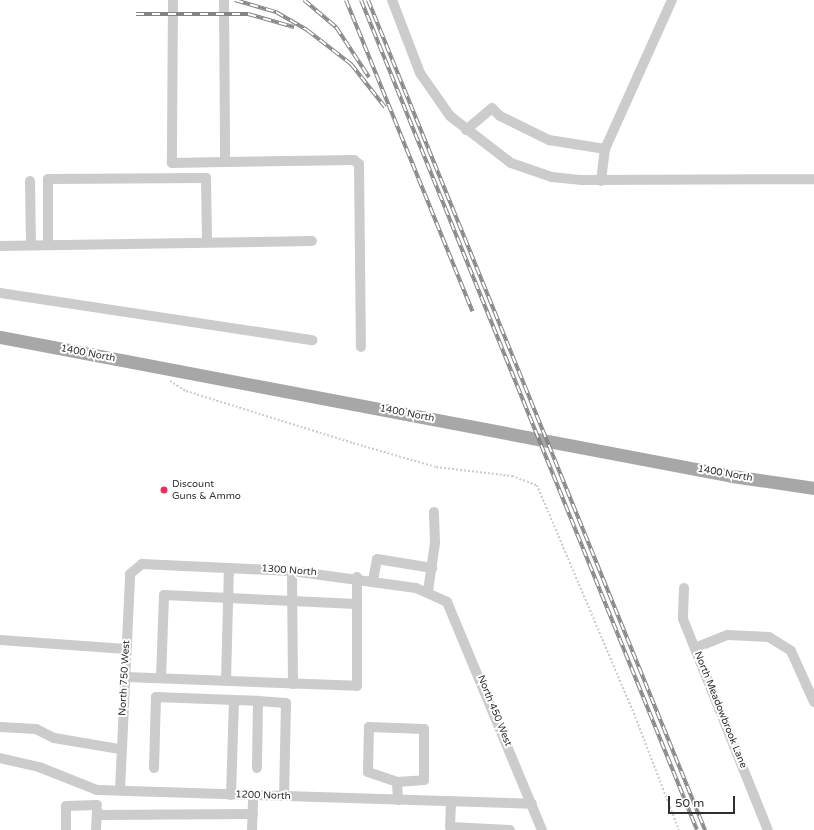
<!DOCTYPE html>
<html>
<head>
<meta charset="utf-8">
<style>
	body { margin:0 }
	#map { position:relative; width:814px; height:830px; overflow:hidden; background:#fff; font-family:"Varela Round",sans-serif }
	div>[style] { position:absolute }
	.path>* { height:1.5px; margin-top:-0.75px; transform-origin:0; background:repeating-linear-gradient(90deg,#ccc 0 2px,transparent 0 4px) }
	.minor>* { height:10px; margin:-5px; padding:0 5px; transform-origin:5px; border-radius:5px; background:#ccc }
	.major>* { height:13px; margin:-6.5px; padding:0 6.5px; transform-origin:6.5px; border-radius:6.5px; background:#a7a7a7 }
	.rail>* { height:4px; margin-top:-2px; transform-origin:0; background:repeating-linear-gradient(90deg,#fff 0 8px,#848484 0 16px); box-sizing:border-box; border-block:1px solid #848484 }
	.dots>* { width:11px; height:11px; translate:-50% -50%; box-sizing:border-box; border:2px solid #fff; border-radius:50% }
	span { translate:-50% -50%; white-space:nowrap; text-align:center; line-height:1.15; -webkit-text-stroke:4px #fff; paint-order:stroke }
	.street-label { font-size:10px; color:#2f2f2f }
	.poi-label { font-size:10px; color:#2f2f2f }
	.left { translate:0 -50%; text-align:left }
	.scale { position:absolute; left:668px; top:796px; width:67px; height:18px; box-sizing:border-box; border:2px solid #2f2f2f; border-top:0; padding-left:5px; font-size:12px; line-height:14px; white-space:nowrap; color:#2f2f2f; -webkit-text-stroke:3px #fff; paint-order:stroke }
</style>
</head>
<body>
<div id="map">
	<div class="path">
		<div style="left:170px;top:381px;width:19px;rotate:32deg"></div>
		<div style="left:186px;top:391px;width:175px;rotate:17.3deg"></div>
		<div style="left:353px;top:443px;width:86px;rotate:16.1deg"></div>
		<div style="left:436px;top:467px;width:77px;rotate:6.8deg"></div>
		<div style="left:512px;top:476px;width:27px;rotate:20deg"></div>
		<div style="left:537px;top:485px;width:256px;rotate:67deg"></div>
		<div style="left:637px;top:721px;width:117px;rotate:68.9deg"></div>
	</div>
	<div class="minor">
		<div style="left:173px;top:0;width:163px;rotate:90.4deg"></div>
		<div style="left:172px;top:163px;width:53px;rotate:-1.1deg"></div>
		<div style="left:224px;top:0;width:162px;rotate:89.6deg"></div>
		<div style="left:225px;top:162px;width:129px;rotate:-0.9deg"></div>
		<div style="left:354px;top:160px;width:6px;rotate:39deg"></div>
		<div style="left:359px;top:164px;width:183px;rotate:89.4deg"></div>
		<div style="left:392px;top:0;width:78px;rotate:69deg"></div>
		<div style="left:420px;top:73px;width:52px;rotate:55.1deg"></div>
		<div style="left:450px;top:116px;width:77px;rotate:37.6deg"></div>
		<div style="left:511px;top:163px;width:43px;rotate:18.9deg"></div>
		<div style="left:552px;top:177px;width:30px;rotate:6deg"></div>
		<div style="left:582px;top:180px;width:232px;rotate:-0.2deg"></div>
		<div style="left:466px;top:130px;width:34px;rotate:-40deg"></div>
		<div style="left:492px;top:108px;width:11px;rotate:45deg"></div>
		<div style="left:500px;top:116px;width:55px;rotate:26.1deg"></div>
		<div style="left:549px;top:140px;width:57px;rotate:9.1deg"></div>
		<div style="left:30px;top:181px;width:64px;rotate:89.1deg"></div>
		<div style="left:601px;top:181px;width:32px;rotate:-83deg"></div>
		<div style="left:605px;top:149px;width:163px;rotate:-65.8deg"></div>
		<div style="left:48px;top:245px;width:66px;rotate:-90deg"></div>
		<div style="left:48px;top:179px;width:158px;rotate:-0.4deg"></div>
		<div style="left:206px;top:178px;width:64px;rotate:89.1deg"></div>
		<div style="left:0;top:246px;width:312px;rotate:-0.9deg"></div>
		<div style="left:0;top:293px;width:316px;rotate:8.6deg"></div>
		<div style="left:292px;top:571px;width:113px;rotate:89.5deg"></div>
		<div style="left:373px;top:580px;width:21px;rotate:-79deg"></div>
		<div style="left:377px;top:559px;width:56px;rotate:9.3deg"></div>
		<div style="left:684px;top:588px;width:31px;rotate:92deg"></div>
		<div style="left:683px;top:619px;width:227px;rotate:68.1deg"></div>
		<div style="left:428px;top:591px;width:49px;rotate:-81.7deg"></div>
		<div style="left:435px;top:543px;width:31px;rotate:-92deg"></div>
		<div style="left:0;top:640px;width:126px;rotate:4.1deg"></div>
		<div style="left:695px;top:648px;width:35px;rotate:-22deg"></div>
		<div style="left:728px;top:635px;width:41px;rotate:2.8deg"></div>
		<div style="left:769px;top:637px;width:26px;rotate:32deg"></div>
		<div style="left:791px;top:651px;width:56px;rotate:65.7deg"></div>
		<div style="left:126px;top:677px;width:231px;rotate:2.2deg"></div>
		<div style="left:357px;top:686px;width:109px;rotate:-90deg"></div>
		<div style="left:161px;top:678px;width:83px;rotate:-87.9deg"></div>
		<div style="left:164px;top:595px;width:193px;rotate:2.7deg"></div>
		<div style="left:226px;top:680px;width:112px;rotate:-88.5deg"></div>
		<div style="left:234px;top:700px;width:24px;rotate:2deg"></div>
		<div style="left:258px;top:701px;width:67px;rotate:90.9deg"></div>
		<div style="left:258px;top:701px;width:28px;rotate:4deg"></div>
		<div style="left:286px;top:703px;width:93px;rotate:91.2deg"></div>
		<div style="left:0;top:727px;width:36px;rotate:3deg"></div>
		<div style="left:36px;top:729px;width:20px;rotate:27deg"></div>
		<div style="left:54px;top:738px;width:67px;rotate:9.5deg"></div>
		<div style="left:0;top:758px;width:40px;rotate:13deg"></div>
		<div style="left:39px;top:767px;width:62px;rotate:21.6deg"></div>
		<div style="left:97px;top:790px;width:435px;rotate:1.8deg"></div>
		<div style="left:154px;top:768px;width:71px;rotate:-88.4deg"></div>
		<div style="left:156px;top:697px;width:78px;rotate:2.2deg"></div>
		<div style="left:234px;top:700px;width:95px;rotate:91.8deg"></div>
		<div style="left:397px;top:782px;width:27px;rotate:-4deg"></div>
		<div style="left:424px;top:780px;width:51px;rotate:-90deg"></div>
		<div style="left:424px;top:729px;width:55px;rotate:-177.9deg"></div>
		<div style="left:369px;top:727px;width:45px;rotate:91.3deg"></div>
		<div style="left:368px;top:772px;width:31px;rotate:19deg"></div>
		<div style="left:397px;top:782px;width:18px;rotate:87deg"></div>
		<div style="left:120px;top:790px;width:216px;rotate:-87.3deg"></div>
		<div style="left:130px;top:574px;width:16px;rotate:-40deg"></div>
		<div style="left:142px;top:564px;width:150px;rotate:2.7deg"></div>
		<div style="left:292px;top:571px;width:125px;rotate:7.8deg"></div>
		<div style="left:416px;top:588px;width:34px;rotate:24deg"></div>
		<div style="left:447px;top:602px;width:247px;rotate:67.4deg"></div>
		<div style="left:451px;top:801px;width:26px;rotate:92deg"></div>
		<div style="left:450px;top:827px;width:60px;rotate:2.9deg"></div>
		<div style="left:97px;top:815px;width:156px;rotate:-0.4deg"></div>
		<div style="left:66px;top:830px;width:24px;rotate:-90deg"></div>
		<div style="left:66px;top:806px;width:31px;rotate:-2deg"></div>
		<div style="left:96px;top:830px;width:20px;rotate:-87deg"></div>
		<div style="left:252px;top:830px;width:35px;rotate:-88deg"></div>
	</div>
	<div class="major">
		<div style="left:0;top:337px;width:745px;rotate:10.75deg"></div>
		<div style="left:732px;top:476px;width:83px;rotate:8.3deg"></div>
	</div>
	<div class="rail">
		<div style="left:235px;top:0;width:43px;rotate:16.3deg"></div>
		<div style="left:276px;top:12px;width:36px;rotate:30deg"></div>
		<div style="left:307px;top:30px;width:56px;rotate:37.7deg"></div>
		<div style="left:351px;top:64px;width:55px;rotate:51.7deg"></div>
		<div style="left:304px;top:0;width:42px;rotate:40.2deg"></div>
		<div style="left:336px;top:27px;width:60px;rotate:56.6deg"></div>
		<div style="left:346px;top:0;width:336px;rotate:67.9deg"></div>
		<div style="left:361px;top:0;width:895px;rotate:67.96deg"></div>
		<div style="left:368px;top:0;width:896px;rotate:67.9deg"></div>
		<div style="left:136px;top:14px;width:112px"></div>
		<div style="left:248px;top:14px;width:48px;rotate:15.8deg"></div>
	</div>
	<div class="dots">
		<div style="left:164px;top:490px;background:#e8305b"></div>
	</div>
	<div class="street-label">
		<span style="left:88px;top:354px;rotate:11deg">1400 North</span>
		<span style="left:407px;top:414px;rotate:11deg">1400 North</span>
		<span style="left:725px;top:474px;rotate:10deg">1400 North</span>
		<span style="left:289px;top:571px;rotate:4deg">1300 North</span>
		<span style="left:125px;top:678px;rotate:-87deg">North 750 West</span>
		<span style="left:720px;top:710px;rotate:68deg">North Meadowbrook Lane</span>
		<span style="left:494px;top:711px;rotate:68deg">North 450 West</span>
		<span style="left:263px;top:796px;rotate:2deg">1200 North</span>
	</div>
	<div class="poi-label">
		<span class="left" style="left:172px;top:490px">Discount<br>Guns &amp; Ammo</span>
	</div>
	<div class="scale">50 m</div>
</div>
</body>
</html>
